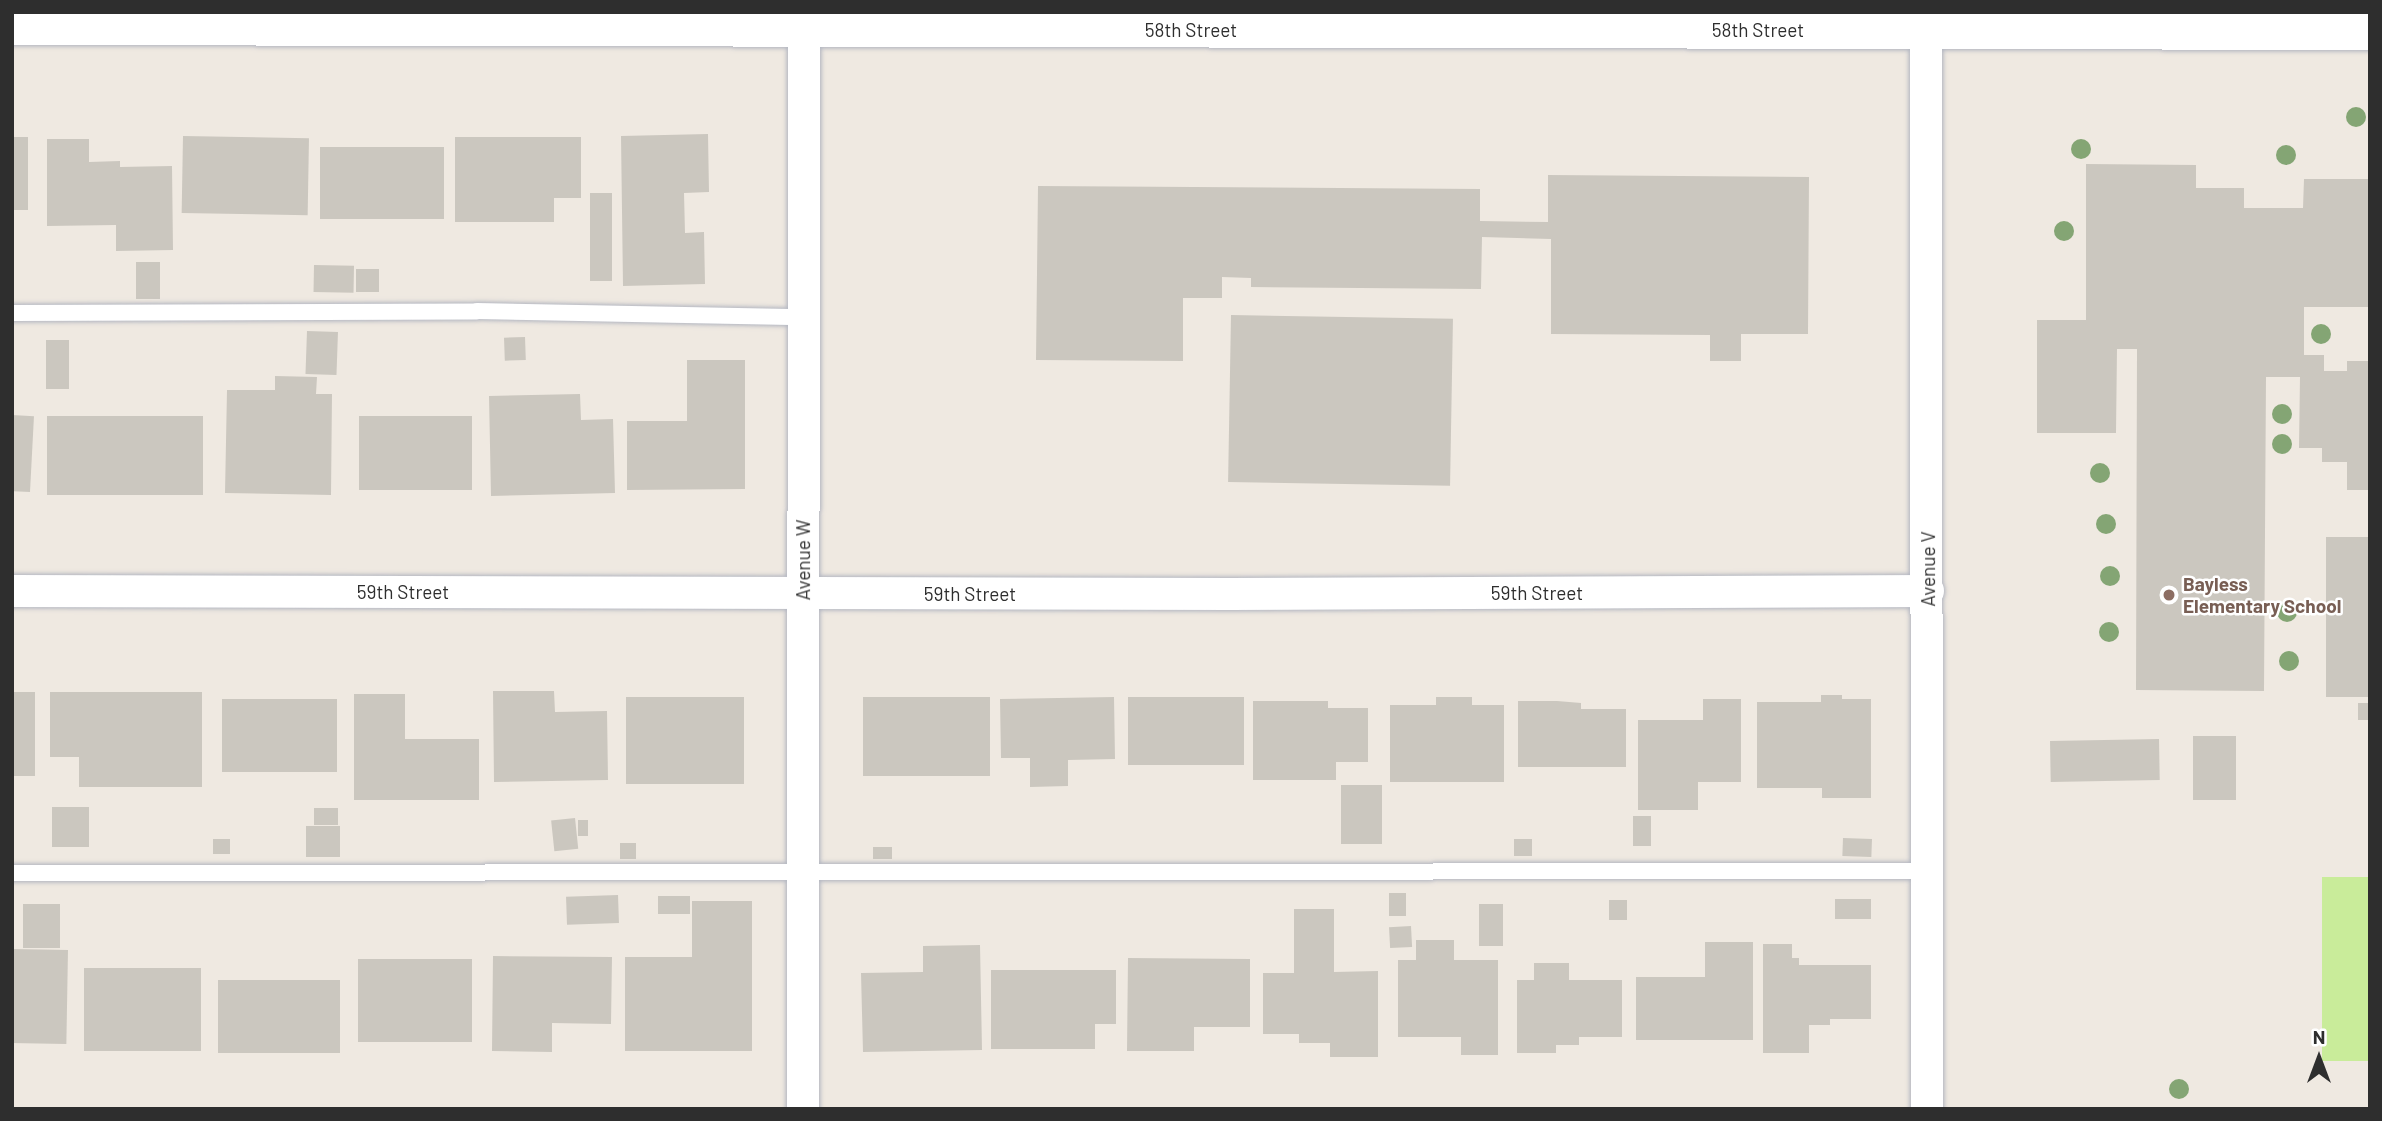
<!DOCTYPE html>
<html>
<head>
<meta charset="utf-8">
<style>
	body { margin:0 }
	#map { position:relative; width:2382px; height:1121px; overflow:hidden; background:#efe9e1; font-family:Barlow,sans-serif }
	div>[style] { position:absolute }
	.pitch>* { inset:0; background:#c9ec9a; transform-origin:0 0 }
	.building>* { inset:0; background:#cbc7bf; transform-origin:0 0 }
	.roads { filter:drop-shadow(0 0 2px #b4b7c1) drop-shadow(0 0 2px #b4b7c1) }
	.service>* { height:16px; margin:-8px; padding:0 8px; transform-origin:8px; border-radius:8px; background:#fff }
	.minor>* { height:32px; margin:-16px; padding:0 16px; transform-origin:16px; border-radius:16px; background:#fff }
	.tertiary>* { height:38px; margin:-19px; padding:0 19px; transform-origin:19px; border-radius:19px; background:#fff }
	.trees>* { width:20px; height:20px; margin:-10px; border-radius:50%; background:#84a574 }
	.dots>* { width:19px; height:19px; translate:-50% -50%; box-sizing:border-box; border:4px solid #fff; border-radius:50% }
	span { translate:-50% -50%; white-space:nowrap; text-align:center; line-height:1.15; -webkit-text-stroke:5px #fff; paint-order:stroke }
	.street-label { font-size:19px; color:#2e2e2e }
	.education-label { font-size:19px; color:#785e54; font-weight:700 }
	.left { translate:0 -50%; text-align:left }
	.frame { position:absolute; inset:0; border:14px solid #2e2e2e; pointer-events:none }
	.north { position:absolute; left:2284px; top:1023px; width:70px; height:70px; -webkit-text-stroke:5px #fff; paint-order:stroke; rotate:0deg; font-size:19px; font-weight:700; line-height:28px; text-align:center; color:#2e2e2e }
	.north::after { content:''; display:block; margin:auto; width:24px; height:32px; background:#2e2e2e; clip-path:polygon(50% 0,100% 100%,50% 72%,0 100%) }
</style>
</head>
<body>
<div id="map">
	<div class="pitch">
		<div style="left:2322px;top:877px;width:48px;height:184px"></div>
	</div>
	<div class="building">
		<div style="clip-path:polygon(708px 134px,709px 192px,684px 193px,685px 233px,704px 232px,705px 284px,623px 286px,621px 136px)"></div>
		<div style="left:183px;top:136px;width:126px;height:77px;rotate:1deg"></div>
		<div style="left:12px;top:137px;width:16px;height:73px"></div>
		<div style="clip-path:polygon(455px 137px,581px 137px,581px 198px,554px 198px,554px 222px,455px 222px)"></div>
		<div style="clip-path:polygon(47px 139px,89px 139px,89px 162px,120px 161px,120px 167px,172px 166px,173px 250px,116px 251px,116px 225px,47px 226px)"></div>
		<div style="left:320px;top:147px;width:124px;height:72px"></div>
		<div style="clip-path:polygon(2086px 164px,2196px 165px,2196px 188px,2244px 188px,2244px 208px,2303px 208px,2304px 179px,2370px 179px,2370px 307px,2304px 307px,2304px 355px,2324px 355px,2324px 371px,2347px 371px,2347px 361px,2370px 361px,2370px 490px,2347px 490px,2347px 462px,2322px 462px,2322px 448px,2299px 448px,2300px 377px,2266px 377px,2264px 691px,2136px 690px,2137px 349px,2117px 349px,2116px 433px,2037px 433px,2037px 320px,2086px 320px)"></div>
		<div style="clip-path:polygon(1548px 175px,1809px 177px,1808px 334px,1741px 334px,1741px 361px,1710px 361px,1710px 335px,1551px 334px,1551px 239px,1482px 237px,1481px 289px,1251px 287px,1251px 278px,1222px 277px,1222px 298px,1183px 298px,1183px 361px,1036px 360px,1038px 186px,1480px 189px,1480px 221px,1548px 222px)"></div>
		<div style="left:590px;top:193px;width:22px;height:88px"></div>
		<div style="left:160px;top:262px;width:37px;height:24px;rotate:90deg"></div>
		<div style="left:314px;top:265px;width:40px;height:27px;rotate:1deg"></div>
		<div style="left:356px;top:269px;width:23px;height:23px"></div>
		<div style="left:1231px;top:315px;width:222px;height:167px;rotate:1deg"></div>
		<div style="left:307px;top:331px;width:31px;height:43px;rotate:2deg"></div>
		<div style="left:525px;top:337px;width:23px;height:21px;rotate:88deg"></div>
		<div style="left:46px;top:340px;width:23px;height:49px"></div>
		<div style="clip-path:polygon(687px 360px,745px 360px,745px 489px,627px 490px,627px 421px,687px 421px)"></div>
		<div style="clip-path:polygon(275px 376px,317px 377px,316px 394px,332px 394px,331px 495px,225px 493px,227px 390px,275px 390px)"></div>
		<div style="clip-path:polygon(580px 394px,581px 420px,613px 419px,615px 493px,491px 496px,489px 396px)"></div>
		<div style="left:12px;top:415px;width:22px;height:76px;rotate:3deg"></div>
		<div style="left:47px;top:416px;width:156px;height:79px"></div>
		<div style="left:359px;top:416px;width:113px;height:74px"></div>
		<div style="left:2326px;top:537px;width:44px;height:160px"></div>
		<div style="clip-path:polygon(493px 691px,554px 691px,555px 712px,607px 711px,608px 780px,494px 782px)"></div>
		<div style="left:12px;top:692px;width:23px;height:84px"></div>
		<div style="clip-path:polygon(50px 692px,202px 692px,202px 787px,79px 787px,79px 757px,50px 757px)"></div>
		<div style="clip-path:polygon(354px 694px,405px 694px,405px 739px,479px 739px,479px 800px,354px 800px)"></div>
		<div style="clip-path:polygon(1821px 695px,1842px 695px,1842px 699px,1871px 699px,1871px 798px,1822px 798px,1822px 788px,1757px 788px,1757px 702px,1821px 702px)"></div>
		<div style="left:626px;top:697px;width:118px;height:87px"></div>
		<div style="left:863px;top:697px;width:127px;height:79px"></div>
		<div style="clip-path:polygon(1114px 697px,1115px 759px,1068px 760px,1068px 786px,1030px 787px,1030px 758px,1001px 758px,1000px 699px)"></div>
		<div style="left:1128px;top:697px;width:116px;height:68px"></div>
		<div style="clip-path:polygon(1436px 697px,1472px 697px,1472px 705px,1504px 705px,1504px 782px,1390px 782px,1390px 705px,1436px 705px)"></div>
		<div style="left:222px;top:699px;width:115px;height:73px"></div>
		<div style="clip-path:polygon(1703px 699px,1741px 699px,1741px 782px,1698px 782px,1698px 810px,1638px 810px,1638px 720px,1703px 720px)"></div>
		<div style="clip-path:polygon(1253px 701px,1328px 701px,1328px 708px,1368px 708px,1368px 762px,1336px 762px,1336px 780px,1253px 780px)"></div>
		<div style="clip-path:polygon(1518px 701px,1557px 701px,1581px 703px,1581px 709px,1626px 709px,1626px 767px,1518px 767px)"></div>
		<div style="left:2358px;top:703px;width:12px;height:17px"></div>
		<div style="left:2193px;top:736px;width:43px;height:64px"></div>
		<div style="left:2159px;top:739px;width:41px;height:109px;rotate:89deg"></div>
		<div style="left:1341px;top:785px;width:41px;height:59px"></div>
		<div style="left:52px;top:807px;width:37px;height:40px"></div>
		<div style="left:338px;top:808px;width:17px;height:24px;rotate:90deg"></div>
		<div style="left:1633px;top:816px;width:18px;height:30px"></div>
		<div style="left:575px;top:818px;width:31px;height:24px;rotate:84deg"></div>
		<div style="left:588px;top:820px;width:16px;height:10px;rotate:90deg"></div>
		<div style="left:306px;top:826px;width:34px;height:31px"></div>
		<div style="left:1843px;top:838px;width:29px;height:18px;rotate:2deg"></div>
		<div style="left:230px;top:839px;width:15px;height:17px;rotate:90deg"></div>
		<div style="left:1514px;top:839px;width:18px;height:17px"></div>
		<div style="left:620px;top:843px;width:16px;height:16px"></div>
		<div style="left:873px;top:847px;width:19px;height:12px"></div>
		<div style="left:1389px;top:893px;width:17px;height:23px"></div>
		<div style="left:618px;top:895px;width:28px;height:52px;rotate:88deg"></div>
		<div style="left:658px;top:896px;width:32px;height:18px"></div>
		<div style="left:1835px;top:899px;width:36px;height:20px"></div>
		<div style="left:1609px;top:900px;width:18px;height:20px"></div>
		<div style="clip-path:polygon(692px 901px,752px 901px,752px 1051px,625px 1051px,625px 957px,692px 957px)"></div>
		<div style="left:23px;top:904px;width:37px;height:44px"></div>
		<div style="left:1479px;top:904px;width:24px;height:42px"></div>
		<div style="clip-path:polygon(1294px 909px,1334px 909px,1334px 972px,1378px 971px,1378px 1057px,1330px 1057px,1330px 1043px,1299px 1043px,1299px 1034px,1263px 1034px,1263px 973px,1294px 973px)"></div>
		<div style="left:1411px;top:926px;width:21px;height:22px;rotate:87deg"></div>
		<div style="clip-path:polygon(1416px 940px,1454px 940px,1454px 960px,1498px 960px,1498px 1055px,1461px 1055px,1461px 1037px,1398px 1037px,1398px 960px,1416px 960px)"></div>
		<div style="clip-path:polygon(1705px 942px,1753px 942px,1753px 1040px,1636px 1040px,1636px 977px,1705px 977px)"></div>
		<div style="clip-path:polygon(1763px 944px,1792px 944px,1792px 958px,1799px 958px,1799px 965px,1871px 965px,1871px 1019px,1830px 1019px,1830px 1025px,1809px 1025px,1809px 1053px,1763px 1053px)"></div>
		<div style="clip-path:polygon(980px 945px,982px 1050px,863px 1052px,861px 973px,923px 972px,923px 946px)"></div>
		<div style="left:12px;top:949px;width:56px;height:94px;rotate:1deg"></div>
		<div style="clip-path:polygon(493px 956px,612px 957px,611px 1024px,552px 1023px,552px 1052px,492px 1051px)"></div>
		<div style="clip-path:polygon(1128px 958px,1250px 959px,1250px 1027px,1194px 1027px,1194px 1051px,1127px 1051px)"></div>
		<div style="left:358px;top:959px;width:114px;height:83px"></div>
		<div style="clip-path:polygon(1534px 963px,1569px 963px,1569px 980px,1622px 980px,1622px 1037px,1579px 1037px,1579px 1045px,1556px 1045px,1556px 1053px,1517px 1053px,1517px 980px,1534px 980px)"></div>
		<div style="left:84px;top:968px;width:117px;height:83px"></div>
		<div style="clip-path:polygon(991px 970px,1116px 970px,1116px 1024px,1095px 1024px,1095px 1049px,991px 1049px)"></div>
		<div style="left:218px;top:980px;width:122px;height:73px"></div>
	</div>
	<div class="roads">
		<div class="service">
			<div style="left:12px;top:313px;width:465px;rotate:-0.2deg"></div>
			<div style="left:477px;top:311px;width:327px;rotate:1.1deg"></div>
			<div style="left:12px;top:873px;width:1915px;rotate:-0.06deg"></div>
		</div>
		<div class="minor">
			<div style="left:1926px;top:30px;width:1079px;rotate:89.95deg"></div>
			<div style="left:12px;top:591px;width:1219px;rotate:0.14deg"></div>
			<div style="left:1231px;top:594px;width:697px;rotate:-0.25deg"></div>
			<div style="left:803px;top:1109px;width:1097px;rotate:-89.95deg"></div>
		</div>
		<div class="tertiary">
			<div style="left:12px;top:26px;width:2358px;rotate:0.12deg"></div>
		</div>
	</div>
	<div class="trees">
		<div style="left:2356px;top:117px"></div>
		<div style="left:2081px;top:149px"></div>
		<div style="left:2286px;top:155px"></div>
		<div style="left:2064px;top:231px"></div>
		<div style="left:2321px;top:334px"></div>
		<div style="left:2282px;top:414px"></div>
		<div style="left:2282px;top:444px"></div>
		<div style="left:2100px;top:473px"></div>
		<div style="left:2106px;top:524px"></div>
		<div style="left:2110px;top:576px"></div>
		<div style="left:2287px;top:612px"></div>
		<div style="left:2109px;top:632px"></div>
		<div style="left:2289px;top:661px"></div>
		<div style="left:2179px;top:1089px"></div>
	</div>
	<div class="dots">
		<div style="left:2169px;top:595px;background:#8d6e63"></div>
	</div>
	<div class="street-label">
		<span style="left:1191px;top:30px">58th Street</span>
		<span style="left:1758px;top:30px">58th Street</span>
		<span style="left:803px;top:560px;rotate:-90deg">Avenue W</span>
		<span style="left:1928px;top:569px;rotate:-90deg">Avenue V</span>
		<span style="left:403px;top:592px">59th Street</span>
		<span style="left:1537px;top:593px">59th Street</span>
		<span style="left:970px;top:594px">59th Street</span>
	</div>
	<div class="education-label">
		<span class="left" style="left:2183px;top:595px">Bayless<br>Elementary School</span>
	</div>
	<div class="frame"></div>
	<div class="north">N</div>
</div>
</body>
</html>
